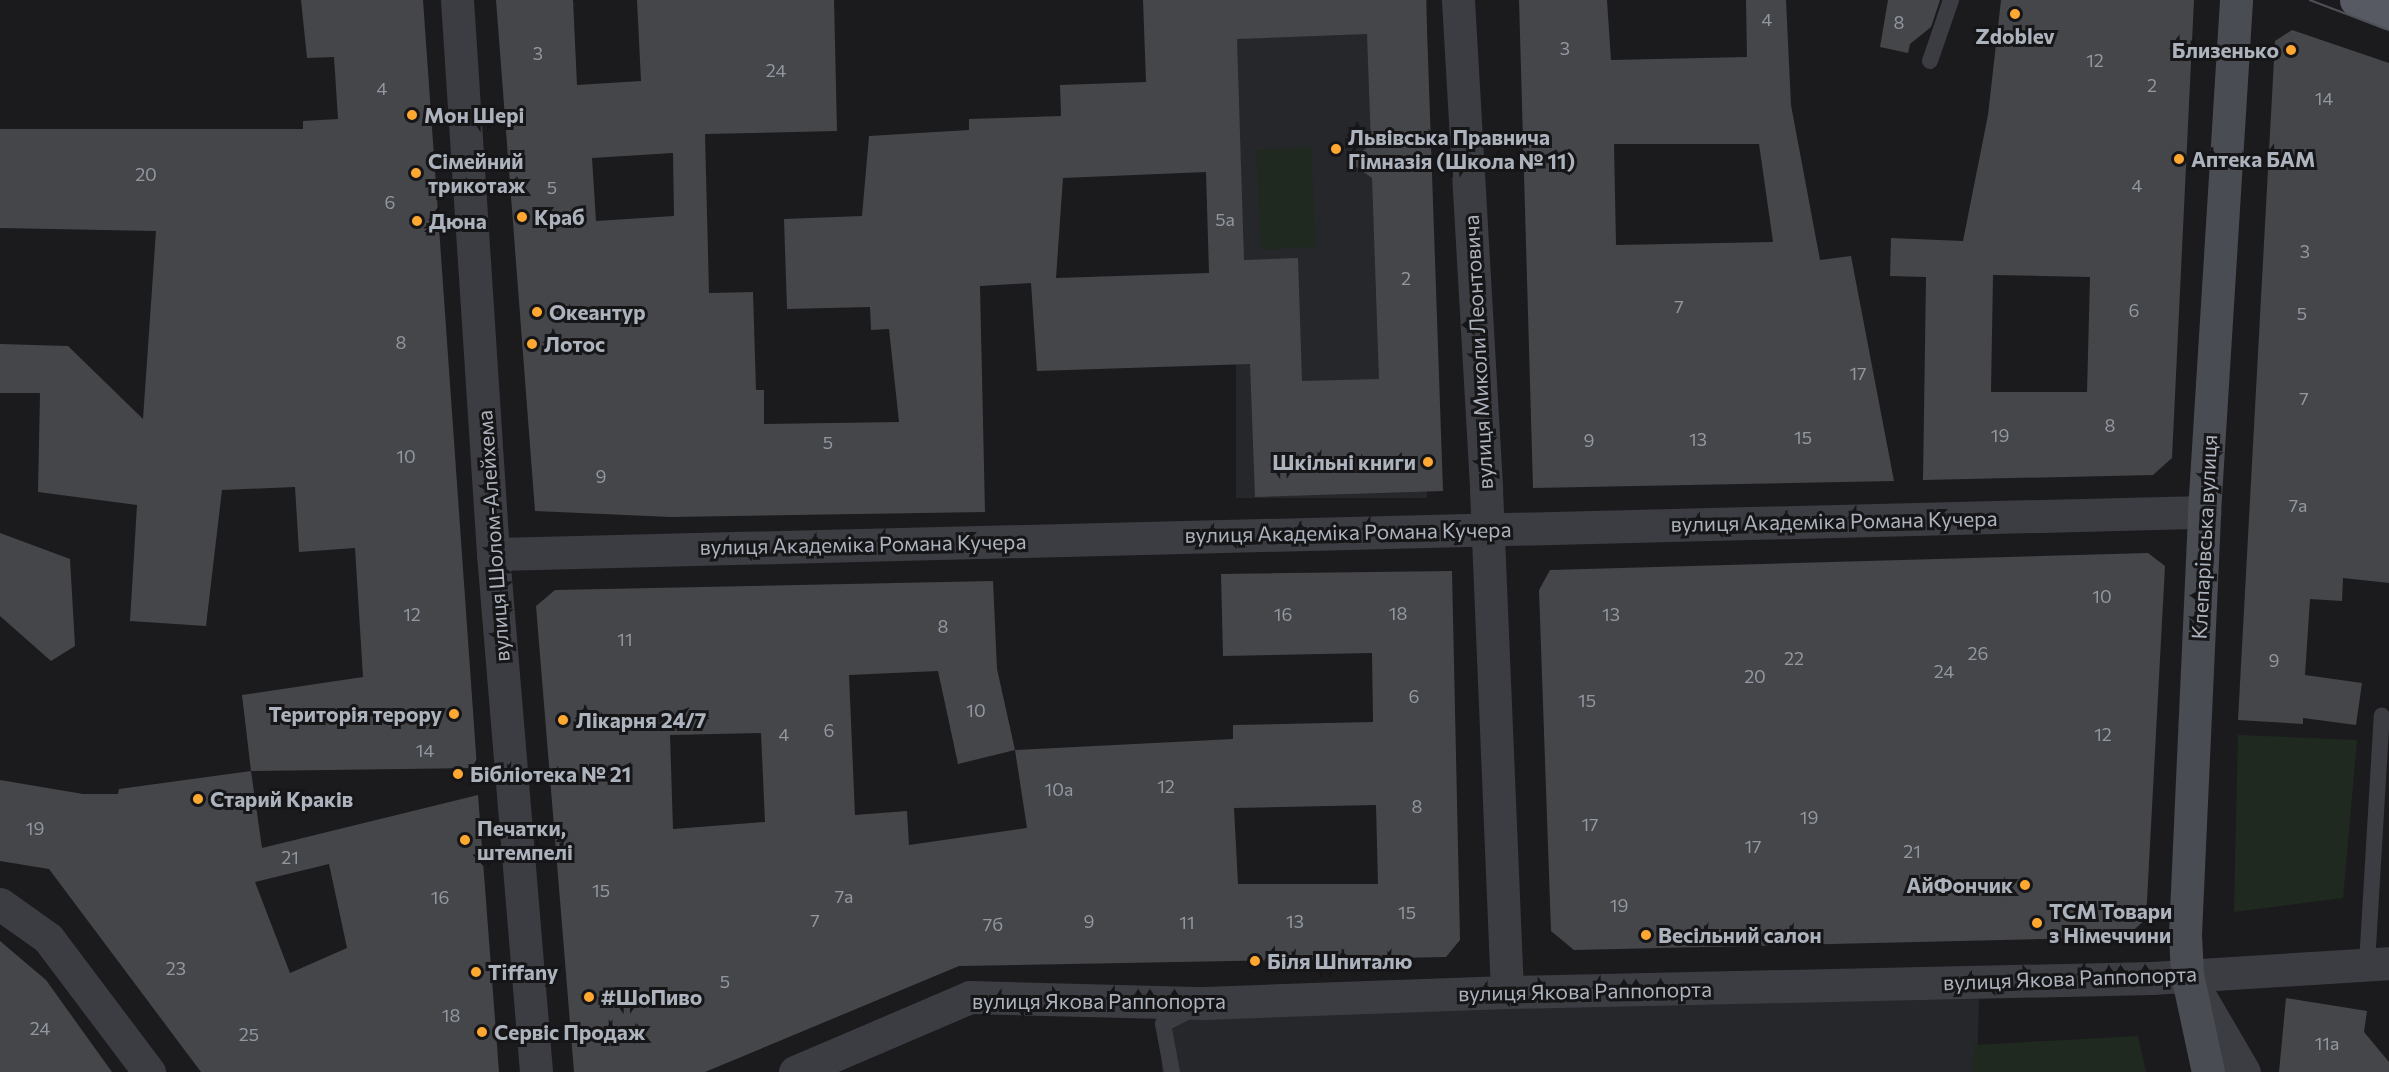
<!DOCTYPE html>
<html>
<head>
<meta charset="utf-8">
<style>
	body { margin:0 }
	#map { position:relative; width:2389px; height:1072px; overflow:hidden; background:#1b1b1d; font-family:Commissioner,sans-serif }
	div>[style] { position:absolute }
	.built>* { inset:0; background:#26272a; transform-origin:0 0 }
	.green>* { inset:0; background:#202920; transform-origin:0 0 }
	.building>* { inset:0; background:#45464a }
	.service>* { height:16px; margin:-8px; padding:0 8px; transform-origin:8px; border-radius:8px; background:#3b3d43 }
	.minor>* { height:33px; margin:-16.5px; padding:0 16.5px; transform-origin:16.5px; border-radius:16.5px; background:#3b3d43 }
	.tertiary>* { height:33px; margin:-16.5px; padding:0 16.5px; transform-origin:16.5px; border-radius:16.5px; background:#3b3d43 }
	.secondary>* { height:33px; margin:-16.5px; padding:0 16.5px; transform-origin:16.5px; border-radius:16.5px; background:#494c53 }
	.primary>* { height:33px; margin:-16.5px; padding:0 16.5px; transform-origin:16.5px; border-radius:16.5px; background:#575a62 }
	.tram>* { height:1.5px; margin:-0.75px; padding:0 0.75px; transform-origin:0.75px; border-radius:0.75px; background:#4e5158 }
	.dots>* { width:16px; height:16px; translate:-50% -50%; box-sizing:border-box; border:3px solid #161618; border-radius:50% }
	span { translate:-50% -50%; white-space:nowrap; text-align:center; line-height:1.15; -webkit-text-stroke:6px #161618; paint-order:stroke }
	.number-label { font-size:18px; color:#9298a0 }
	.number-label span { -webkit-text-stroke-width:0 }
	.poi-label { font-size:21px; color:#acb3bd; font-weight:700 }
	.right { translate:-100% -50%; text-align:right }
	.left { translate:0 -50%; text-align:left }
	.street-label { font-size:21px; color:#acb3bd }
</style>
</head>
<body>
<div id="map">
	<div class="built">
		<div style="left:1236px;top:0;width:191px;height:498px"></div>
		<div style="clip-path:polygon(1979px 999px,1977px 1072px,1162px 1072px,1160px 1012px)"></div>
	</div>
	<div class="green">
		<div style="left:1311px;top:147px;width:100px;height:55px;rotate:87deg"></div>
		<div style="clip-path:polygon(2238px 735px,2357px 740px,2343px 898px,2234px 912px)"></div>
		<div style="clip-path:polygon(2138px 1036px,2146px 1072px,1972px 1072px,1974px 1045px)"></div>
	</div>
	<div class="building">
		<div style="clip-path:polygon(301px 0,423px 0,477px 768px,251px 771px,242px 695px,363px 677px,355px 548px,299px 552px,295px 487px,222px 490px,206px 626px,130px 621px,137px 505px,38px 492px,40px 393px,0 393px,0 344px,68px 346px,143px 419px,156px 231px,0 228px,0 129px,303px 129px,303px 121px,338px 119px,334px 57px,307px 58px)"></div>
		<div style="clip-path:polygon(evenodd,496px 0,573px 0,577px 85px,641px 81px,637px 0,834px 0,837px 131px,705px 134px,709px 293px,753px 292px,756px 390px,764px 390px,764px 424px,899px 422px,889px 329px,871px 330px,870px 307px,787px 309px,784px 219px,862px 216px,869px 136px,969px 130px,969px 119px,1061px 116px,1060px 85px,1146px 82px,1143px 0,1426px 0,1443px 491px,1255px 497px,1250px 364px,1037px 371px,1031px 283px,980px 286px,985px 512px,671px 517px,535px 511px,496px 0,1367px 34px,1371px 145px,1348px 161px,1372px 178px,1379px 379px,1302px 381px,1298px 258px,1244px 260px,1237px 39px,1367px 34px,496px 0,673px 153px,674px 216px,596px 221px,592px 158px,673px 153px,496px 0,1206px 172px,1209px 273px,1056px 278px,1063px 178px,1206px 172px)"></div>
		<div style="clip-path:polygon(evenodd,1519px 0,1607px 0,1611px 60px,1747px 57px,1746px 0,1786px 0,1791px 105px,1820px 260px,1851px 256px,1894px 481px,1533px 488px,1519px 0,1614px 144px,1759px 144px,1773px 242px,1616px 245px,1614px 144px)"></div>
		<div style="clip-path:polygon(1888px 0,1940px 0,1931px 27px,1910px 44px,1908px 53px,1880px 47px)"></div>
		<div style="clip-path:polygon(evenodd,2001px 0,2194px 0,2172px 458px,2153px 475px,1923px 480px,1926px 277px,1890px 276px,1891px 238px,1963px 241px,1988px 115px,2001px 0,1993px 275px,2090px 277px,2087px 392px,1991px 392px,1993px 275px)"></div>
		<div style="clip-path:polygon(2292px 30px,2389px 63px,2389px 583px,2343px 578px,2342px 601px,2310px 599px,2305px 675px,2362px 683px,2356px 725px,2303px 718px,2303px 724px,2238px 720px,2275px 41px)"></div>
		<div style="clip-path:polygon(0 533px,70px 559px,75px 646px,51px 661px,0 616px)"></div>
		<div style="clip-path:polygon(2148px 553px,2165px 566px,2146px 919px,2126px 937px,1574px 950px,1551px 931px,1539px 590px,1550px 570px)"></div>
		<div style="clip-path:polygon(evenodd,1452px 571px,1460px 940px,1446px 957px,959px 966px,705px 1072px,574px 1072px,536px 606px,555px 590px,993px 581px,997px 669px,1015px 750px,1233px 739px,1233px 725px,1373px 722px,1372px 653px,1223px 656px,1221px 574px,1452px 571px,938px 671px,958px 764px,1015px 750px,1027px 828px,909px 845px,907px 811px,855px 815px,849px 675px,938px 671px,1452px 571px,761px 733px,765px 822px,673px 829px,670px 735px,761px 733px,1452px 571px,1376px 805px,1378px 884px,1238px 884px,1234px 808px,1376px 805px)"></div>
		<div style="clip-path:polygon(evenodd,251px 771px,262px 848px,478px 795px,499px 1072px,201px 1072px,49px 869px,0 861px,0 780px,83px 794px,118px 794px,119px 789px,251px 771px,329px 864px,347px 948px,290px 973px,255px 882px,329px 864px)"></div>
		<div style="clip-path:polygon(0 941px,46px 980px,112px 1072px,0 1072px)"></div>
		<div style="clip-path:polygon(2286px 998px,2367px 1011px,2364px 1032px,2389px 1062px,2389px 1072px,2279px 1072px)"></div>
	</div>
	<div class="service">
		<div style="left:1930px;top:61px;width:65px;rotate:-71deg"></div>
		<div style="left:2367px;top:964px;width:249px;rotate:-86.6deg"></div>
		<div style="left:1172px;top:1072px;width:49px;rotate:-100.6deg"></div>
		<div style="left:1163px;top:1024px;width:33px;rotate:-27deg"></div>
	</div>
	<div class="minor">
		<div style="left:1458px;top:0;width:490px;rotate:86.7deg"></div>
		<div style="left:1486px;top:489px;width:503px;rotate:87.61deg"></div>
		<div style="left:493px;top:554px;width:1712px;rotate:-1.41deg"></div>
		<div style="left:2191px;top:981px;width:105px;rotate:59.8deg"></div>
		<div style="left:795px;top:1072px;width:190px;rotate:-23.2deg"></div>
		<div style="left:970px;top:997px;width:234px;rotate:1.5deg"></div>
		<div style="left:1204px;top:1003px;width:303px;rotate:-2.1deg"></div>
		<div style="left:1507px;top:992px;width:645px;rotate:-1.24deg"></div>
		<div style="left:2152px;top:978px;width:237px;rotate:-3.6deg"></div>
	</div>
	<div class="tertiary">
		<div style="left:457px;top:0;width:555px;rotate:86.28deg"></div>
		<div style="left:493px;top:554px;width:520px;rotate:85.25deg"></div>
		<div style="left:0;top:904px;width:59px;rotate:35.3deg"></div>
		<div style="left:48px;top:938px;width:168px;rotate:53deg"></div>
	</div>
	<div class="secondary">
		<div style="left:2208px;top:1072px;width:100px;rotate:-102.1deg"></div>
		<div style="left:2187px;top:974px;width:40px;rotate:-92.9deg"></div>
		<div style="left:2185px;top:934px;width:422px;rotate:-87.4deg"></div>
		<div style="left:2204px;top:512px;width:513px;rotate:-86.42deg"></div>
	</div>
	<div class="primary">
		<div style="left:2356px;top:0;width:35px;rotate:22deg"></div>
	</div>
	<div class="tram">
		<div style="left:2310px;top:0;width:85px;rotate:20.8deg"></div>
	</div>
	<div class="dots">
		<div style="left:2015px;top:14px;background:#ffa831"></div>
		<div style="left:2291px;top:50px;background:#ffa831"></div>
		<div style="left:412px;top:115px;background:#ffa831"></div>
		<div style="left:1336px;top:149px;background:#ffa831"></div>
		<div style="left:2179px;top:159px;background:#ffa831"></div>
		<div style="left:416px;top:173px;background:#ffa831"></div>
		<div style="left:522px;top:217px;background:#ffa831"></div>
		<div style="left:417px;top:221px;background:#ffa831"></div>
		<div style="left:537px;top:312px;background:#ffa831"></div>
		<div style="left:532px;top:344px;background:#ffa831"></div>
		<div style="left:1428px;top:462px;background:#ffa831"></div>
		<div style="left:454px;top:714px;background:#ffa831"></div>
		<div style="left:563px;top:720px;background:#ffa831"></div>
		<div style="left:458px;top:774px;background:#ffa831"></div>
		<div style="left:198px;top:799px;background:#ffa831"></div>
		<div style="left:465px;top:840px;background:#ffa831"></div>
		<div style="left:2025px;top:885px;background:#ffa831"></div>
		<div style="left:2037px;top:923px;background:#ffa831"></div>
		<div style="left:1646px;top:935px;background:#ffa831"></div>
		<div style="left:1255px;top:961px;background:#ffa831"></div>
		<div style="left:476px;top:972px;background:#ffa831"></div>
		<div style="left:589px;top:997px;background:#ffa831"></div>
		<div style="left:482px;top:1032px;background:#ffa831"></div>
	</div>
	<div class="number-label">
		<span style="left:1767px;top:19px">4</span>
		<span style="left:1899px;top:22px">8</span>
		<span style="left:1565px;top:48px">3</span>
		<span style="left:538px;top:53px">3</span>
		<span style="left:2095px;top:60px">12</span>
		<span style="left:776px;top:70px">24</span>
		<span style="left:2152px;top:85px">2</span>
		<span style="left:382px;top:88px">4</span>
		<span style="left:2324px;top:98px">14</span>
		<span style="left:146px;top:174px">20</span>
		<span style="left:2137px;top:185px">4</span>
		<span style="left:552px;top:187px">5</span>
		<span style="left:390px;top:202px">6</span>
		<span style="left:1225px;top:219px">5а</span>
		<span style="left:2305px;top:251px">3</span>
		<span style="left:1406px;top:278px">2</span>
		<span style="left:1679px;top:306px">7</span>
		<span style="left:2134px;top:310px">6</span>
		<span style="left:2302px;top:313px">5</span>
		<span style="left:401px;top:342px">8</span>
		<span style="left:1858px;top:373px">17</span>
		<span style="left:2304px;top:398px">7</span>
		<span style="left:2110px;top:425px">8</span>
		<span style="left:2000px;top:435px">19</span>
		<span style="left:1803px;top:437px">15</span>
		<span style="left:1698px;top:439px">13</span>
		<span style="left:1589px;top:440px">9</span>
		<span style="left:828px;top:442px">5</span>
		<span style="left:406px;top:456px">10</span>
		<span style="left:601px;top:476px">9</span>
		<span style="left:2298px;top:505px">7а</span>
		<span style="left:2102px;top:596px">10</span>
		<span style="left:1398px;top:613px">18</span>
		<span style="left:412px;top:614px">12</span>
		<span style="left:1283px;top:614px">16</span>
		<span style="left:1611px;top:614px">13</span>
		<span style="left:943px;top:626px">8</span>
		<span style="left:625px;top:639px">11</span>
		<span style="left:1978px;top:653px">26</span>
		<span style="left:1794px;top:658px">22</span>
		<span style="left:2274px;top:660px">9</span>
		<span style="left:1944px;top:671px">24</span>
		<span style="left:1755px;top:676px">20</span>
		<span style="left:1414px;top:696px">6</span>
		<span style="left:1587px;top:700px">15</span>
		<span style="left:976px;top:710px">10</span>
		<span style="left:829px;top:730px">6</span>
		<span style="left:784px;top:734px">4</span>
		<span style="left:2103px;top:734px">12</span>
		<span style="left:425px;top:750px">14</span>
		<span style="left:1166px;top:786px">12</span>
		<span style="left:1059px;top:789px">10а</span>
		<span style="left:1417px;top:806px">8</span>
		<span style="left:1809px;top:817px">19</span>
		<span style="left:1590px;top:824px">17</span>
		<span style="left:35px;top:828px">19</span>
		<span style="left:1753px;top:846px">17</span>
		<span style="left:1912px;top:851px">21</span>
		<span style="left:290px;top:857px">21</span>
		<span style="left:601px;top:890px">15</span>
		<span style="left:844px;top:896px">7а</span>
		<span style="left:440px;top:897px">16</span>
		<span style="left:1619px;top:905px">19</span>
		<span style="left:1407px;top:912px">15</span>
		<span style="left:815px;top:920px">7</span>
		<span style="left:1089px;top:921px">9</span>
		<span style="left:1295px;top:921px">13</span>
		<span style="left:1187px;top:922px">11</span>
		<span style="left:993px;top:924px">7б</span>
		<span style="left:176px;top:968px">23</span>
		<span style="left:725px;top:981px">5</span>
		<span style="left:451px;top:1015px">18</span>
		<span style="left:40px;top:1028px">24</span>
		<span style="left:249px;top:1034px">25</span>
		<span style="left:2327px;top:1043px">11а</span>
	</div>
	<div class="poi-label">
		<span style="left:2015px;top:36px">Zdoblev</span>
		<span class="right" style="left:2279px;top:50px">Близенько</span>
		<span class="left" style="left:424px;top:115px">Мон Шері</span>
		<span class="left" style="left:1348px;top:149px">Львівська Правнича<br>Гімназія (Школа № 11)</span>
		<span class="left" style="left:2191px;top:159px">Аптека БАМ</span>
		<span class="left" style="left:428px;top:173px">Сімейний<br>трикотаж</span>
		<span class="left" style="left:534px;top:217px">Краб</span>
		<span class="left" style="left:429px;top:221px">Дюна</span>
		<span class="left" style="left:549px;top:312px">Океантур</span>
		<span class="left" style="left:544px;top:344px">Лотос</span>
		<span class="right" style="left:1416px;top:462px">Шкільні книги</span>
		<span class="right" style="left:442px;top:714px">Територія терору</span>
		<span class="left" style="left:576px;top:720px">Лікарня 24/7</span>
		<span class="left" style="left:470px;top:774px">Бібліотека № 21</span>
		<span class="left" style="left:210px;top:799px">Старий Краків</span>
		<span class="left" style="left:477px;top:840px">Печатки,<br>штемпелі</span>
		<span class="right" style="left:2013px;top:885px">АйФончик</span>
		<span class="left" style="left:2049px;top:923px">ТСМ Товари<br>з Німеччини</span>
		<span class="left" style="left:1658px;top:935px">Весільний салон</span>
		<span class="left" style="left:1267px;top:961px">Біля Шпиталю</span>
		<span class="left" style="left:488px;top:972px">Tiffany</span>
		<span class="left" style="left:601px;top:997px">#ШоПиво</span>
		<span class="left" style="left:494px;top:1032px">Сервіс Продаж</span>
	</div>
	<div class="street-label">
		<span style="left:1478px;top:352px;rotate:-93deg">вулиця Миколи Леонтовича</span>
		<span style="left:1834px;top:521px;rotate:-1deg">вулиця Академіка Романа Кучера</span>
		<span style="left:1348px;top:532px;rotate:-1deg">вулиця Академіка Романа Кучера</span>
		<span style="left:493px;top:536px;rotate:-94deg">вулиця Шолом-Алейхема</span>
		<span style="left:2204px;top:537px;rotate:-87deg">Клепарівська вулиця</span>
		<span style="left:863px;top:544px;rotate:-1deg">вулиця Академіка Романа Кучера</span>
		<span style="left:2070px;top:978px;rotate:-2deg">вулиця Якова Раппопорта</span>
		<span style="left:1585px;top:991px;rotate:-1deg">вулиця Якова Раппопорта</span>
		<span style="left:1099px;top:1001px">вулиця Якова Раппопорта</span>
	</div>
</div>
</body>
</html>
